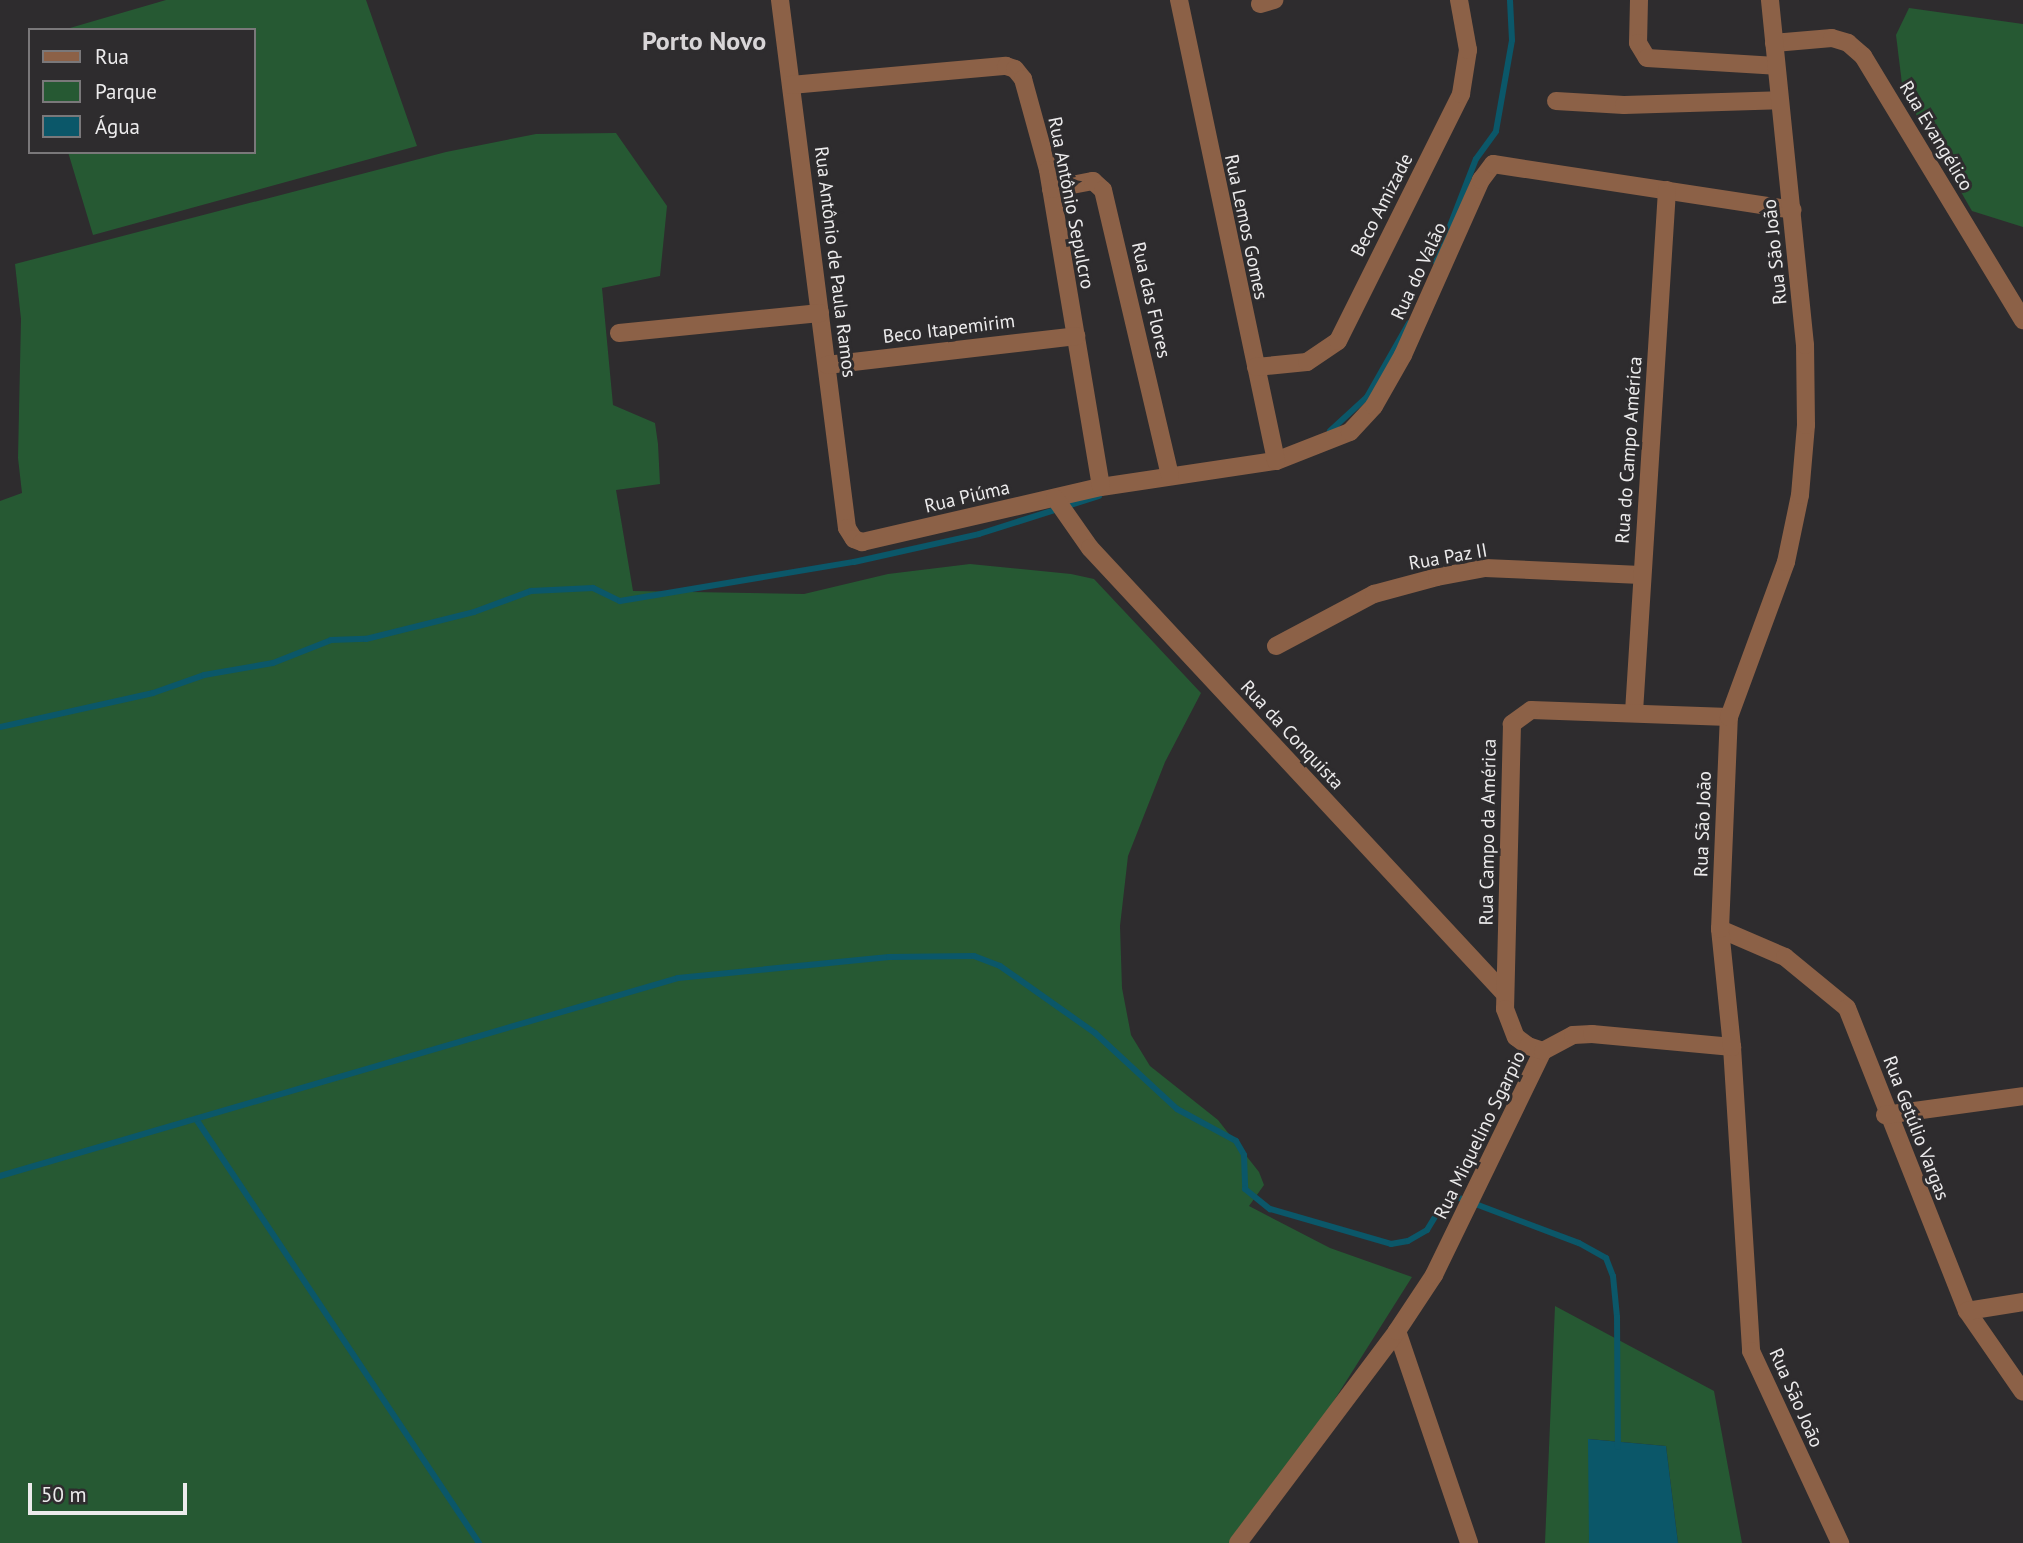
<!DOCTYPE html>
<html>
<head>
<meta charset="utf-8">
<style>
	body { margin:0 }
	#map { position:relative; width:2023px; height:1543px; overflow:hidden; background:#2e2c2e; font-family:"PT Sans",sans-serif }
	div>[style] { position:absolute }
	.green>* { inset:0; background:#265933 }
	.water>* { inset:0; background:#0b5769 }
	.stream>* { height:6px; margin:-3px; padding:0 3px; transform-origin:3px; border-radius:3px; background:#0b5769 }
	.minor>* { height:18px; margin:-9px; padding:0 9px; transform-origin:9px; border-radius:9px; background:#8c6147 }
	.tertiary>* { height:18px; margin:-9px; padding:0 9px; transform-origin:9px; border-radius:9px; background:#8c6147 }
	span { translate:-50% -50%; white-space:nowrap; text-align:center; line-height:1.15; -webkit-text-stroke:6px #2e2c2e; paint-order:stroke }
	.street-label { font-size:19px; color:#ecebec }
	.district-label { font-size:26px; color:#d8d5d7; font-weight:700 }
	.legend { position:absolute; left:28px; top:28px; width:228px; height:126px; box-sizing:border-box; background:#2e2c2e; border:2px solid #7a787a; margin:0; padding:9px 12px; list-style:none; font-size:21px; color:#ecebec }
	.legend li { display:flex; align-items:center; gap:14px; height:35px }
	.legend b { width:35px; border:2px solid #7a787a }
	.scale { position:absolute; left:28px; top:1483px; width:159px; height:32px; box-sizing:border-box; border:4px solid #ecebec; border-top:0; padding-left:9px; font-size:21px; line-height:24px; white-space:nowrap; color:#ecebec; -webkit-text-stroke:5px #2e2c2e; paint-order:stroke }
</style>
</head>
<body>
<div id="map">
	<div class="green">
		<div style="clip-path:polygon(166px 0,366px 0,417px 146px,93px 235px,68px 152px,254px 152px,254px 30px,63px 30px)"></div>
		<div style="clip-path:polygon(1909px 8px,2023px 24px,2023px 227px,1972px 211px,1903px 92px,1896px 35px)"></div>
		<div style="clip-path:polygon(616px 133px,667px 206px,660px 276px,602px 288px,613px 405px,655px 423px,658px 444px,660px 484px,616px 490px,633px 591px,804px 594px,888px 574px,970px 564px,1071px 574px,1094px 579px,1201px 693px,1165px 762px,1128px 856px,1120px 926px,1122px 988px,1131px 1035px,1150px 1066px,1218px 1120px,1259px 1172px,1264px 1185px,1249px 1206px,1330px 1248px,1412px 1277px,1244px 1543px,0 1543px,0 501px,22px 493px,18px 458px,21px 319px,15px 264px,446px 152px,536px 134px)"></div>
		<div style="clip-path:polygon(1555px 1306px,1714px 1391px,1742px 1543px,1678px 1543px,1666px 1446px,1589px 1439px,1589px 1543px,1545px 1543px)"></div>
	</div>
	<div class="water">
		<div style="clip-path:polygon(1588px 1439px,1666px 1446px,1678px 1543px,1589px 1543px)"></div>
	</div>
	<div class="stream">
		<div style="left:1436px;top:262px;width:110px;rotate:-68.8deg"></div>
		<div style="left:1476px;top:159px;width:34px;rotate:-54deg"></div>
		<div style="left:1496px;top:131px;width:92px;rotate:-80deg"></div>
		<div style="left:1512px;top:40px;width:40px;rotate:-92.9deg"></div>
		<div style="left:1330px;top:431px;width:50px;rotate:-42.6deg"></div>
		<div style="left:1367px;top:397px;width:85px;rotate:-60.4deg"></div>
		<div style="left:0;top:727px;width:157px;rotate:-12.5deg"></div>
		<div style="left:153px;top:693px;width:54px;rotate:-19.4deg"></div>
		<div style="left:204px;top:675px;width:70px;rotate:-9.9deg"></div>
		<div style="left:273px;top:663px;width:62px;rotate:-21.6deg"></div>
		<div style="left:331px;top:640px;width:35px;rotate:-2deg"></div>
		<div style="left:366px;top:639px;width:111px;rotate:-14deg"></div>
		<div style="left:474px;top:612px;width:61px;rotate:-20.2deg"></div>
		<div style="left:531px;top:591px;width:62px;rotate:-2.8deg"></div>
		<div style="left:593px;top:588px;width:30px;rotate:26deg"></div>
		<div style="left:620px;top:601px;width:237px;rotate:-9.5deg"></div>
		<div style="left:854px;top:562px;width:128px;rotate:-12.6deg"></div>
		<div style="left:979px;top:534px;width:126px;rotate:-17.6deg"></div>
		<div style="left:196px;top:1119px;width:510px;rotate:56.28deg"></div>
		<div style="left:0;top:1176px;width:706px;rotate:-16.28deg"></div>
		<div style="left:678px;top:978px;width:212px;rotate:-5.7deg"></div>
		<div style="left:889px;top:957px;width:85px;rotate:-0.7deg"></div>
		<div style="left:974px;top:956px;width:28px;rotate:21deg"></div>
		<div style="left:1000px;top:966px;width:116px;rotate:35.2deg"></div>
		<div style="left:1095px;top:1033px;width:112px;rotate:42.8deg"></div>
		<div style="left:1177px;top:1109px;width:67px;rotate:28.5deg"></div>
		<div style="left:1236px;top:1141px;width:16px;rotate:60deg"></div>
		<div style="left:1244px;top:1155px;width:34px;rotate:88deg"></div>
		<div style="left:1245px;top:1189px;width:32px;rotate:39deg"></div>
		<div style="left:1270px;top:1209px;width:126px;rotate:16.1deg"></div>
		<div style="left:1391px;top:1244px;width:17px;rotate:-10deg"></div>
		<div style="left:1408px;top:1241px;width:22px;rotate:-30deg"></div>
		<div style="left:1427px;top:1230px;width:42px;rotate:-58.6deg"></div>
		<div style="left:1449px;top:1194px;width:139px;rotate:20.7deg"></div>
		<div style="left:1579px;top:1243px;width:31px;rotate:29deg"></div>
		<div style="left:1606px;top:1258px;width:19px;rotate:69deg"></div>
		<div style="left:1613px;top:1276px;width:41px;rotate:84.4deg"></div>
		<div style="left:1617px;top:1317px;width:130px;rotate:89.6deg"></div>
	</div>
	<div class="minor">
		<div style="left:780px;top:0;width:532px;rotate:82.77deg"></div>
		<div style="left:847px;top:528px;width:13px;rotate:58deg"></div>
		<div style="left:854px;top:539px;width:9px;rotate:21deg"></div>
		<div style="left:862px;top:542px;width:245px;rotate:-13deg"></div>
		<div style="left:1101px;top:487px;width:177px;rotate:-8.5deg"></div>
		<div style="left:1276px;top:461px;width:79px;rotate:-21.4deg"></div>
		<div style="left:1350px;top:432px;width:35px;rotate:-47deg"></div>
		<div style="left:1374px;top:406px;width:59px;rotate:-60.4deg"></div>
		<div style="left:1403px;top:355px;width:192px;rotate:-66deg"></div>
		<div style="left:1481px;top:180px;width:20px;rotate:-53deg"></div>
		<div style="left:1493px;top:164px;width:303px;rotate:8.7deg"></div>
		<div style="left:1179px;top:0;width:471px;rotate:78.1deg"></div>
		<div style="left:1639px;top:0;width:43px;rotate:91.3deg"></div>
		<div style="left:1638px;top:43px;width:17px;rotate:59deg"></div>
		<div style="left:1647px;top:58px;width:129px;rotate:3.5deg"></div>
		<div style="left:1260px;top:4px;width:15px;rotate:-16deg"></div>
		<div style="left:1774px;top:43px;width:58px;rotate:-4.9deg"></div>
		<div style="left:1832px;top:38px;width:17px;rotate:17deg"></div>
		<div style="left:1848px;top:43px;width:20px;rotate:41deg"></div>
		<div style="left:1863px;top:56px;width:309px;rotate:58.8deg"></div>
		<div style="left:791px;top:85px;width:216px;rotate:-5.1deg"></div>
		<div style="left:1006px;top:66px;width:9px;rotate:18deg"></div>
		<div style="left:1015px;top:69px;width:13px;rotate:51deg"></div>
		<div style="left:1023px;top:79px;width:94px;rotate:74.6deg"></div>
		<div style="left:1048px;top:170px;width:321px;rotate:80.5deg"></div>
		<div style="left:1556px;top:101px;width:68px;rotate:3.4deg"></div>
		<div style="left:1624px;top:105px;width:155px;rotate:-1.8deg"></div>
		<div style="left:1051px;top:189px;width:43px;rotate:-10.8deg"></div>
		<div style="left:1093px;top:181px;width:13px;rotate:42deg"></div>
		<div style="left:1103px;top:190px;width:293px;rotate:76.8deg"></div>
		<div style="left:619px;top:333px;width:202px;rotate:-5.7deg"></div>
		<div style="left:827px;top:365px;width:251px;rotate:-6.6deg"></div>
		<div style="left:1256px;top:367px;width:51px;rotate:-5.6deg"></div>
		<div style="left:1307px;top:362px;width:37px;rotate:-34deg"></div>
		<div style="left:1338px;top:341px;width:276px;rotate:-63.5deg"></div>
		<div style="left:1461px;top:94px;width:45px;rotate:-81deg"></div>
		<div style="left:1468px;top:50px;width:51px;rotate:-100.2deg"></div>
		<div style="left:1055px;top:498px;width:61px;rotate:55deg"></div>
		<div style="left:1090px;top:548px;width:609px;rotate:47.06deg"></div>
		<div style="left:1276px;top:646px;width:111px;rotate:-28deg"></div>
		<div style="left:1374px;top:594px;width:65px;rotate:-15.1deg"></div>
		<div style="left:1437px;top:577px;width:49px;rotate:-10.6deg"></div>
		<div style="left:1485px;top:568px;width:156px;rotate:2.6deg"></div>
		<div style="left:1634px;top:712px;width:523px;rotate:-86.38deg"></div>
		<div style="left:1720px;top:929px;width:71px;rotate:23.3deg"></div>
		<div style="left:1785px;top:957px;width:80px;rotate:39.4deg"></div>
		<div style="left:1847px;top:1008px;width:326px;rotate:68.4deg"></div>
		<div style="left:1967px;top:1311px;width:98px;rotate:55.3deg"></div>
		<div style="left:1732px;top:1047px;width:305px;rotate:86.4deg"></div>
		<div style="left:1751px;top:1351px;width:212px;rotate:65.1deg"></div>
		<div style="left:1885px;top:1115px;width:139px;rotate:-7.8deg"></div>
		<div style="left:1967px;top:1311px;width:57px;rotate:-9.1deg"></div>
		<div style="left:1397px;top:1331px;width:224px;rotate:71.2deg"></div>
		<div style="left:1238px;top:1543px;width:265px;rotate:-53.1deg"></div>
		<div style="left:1397px;top:1331px;width:67px;rotate:-56.5deg"></div>
		<div style="left:1434px;top:1275px;width:249px;rotate:-64.1deg"></div>
	</div>
	<div class="tertiary">
		<div style="left:1729px;top:717px;width:198px;rotate:-178deg"></div>
		<div style="left:1531px;top:710px;width:24px;rotate:144deg"></div>
		<div style="left:1512px;top:724px;width:285px;rotate:91.4deg"></div>
		<div style="left:1505px;top:1009px;width:30px;rotate:69deg"></div>
		<div style="left:1516px;top:1037px;width:15px;rotate:37deg"></div>
		<div style="left:1528px;top:1046px;width:16px;rotate:18deg"></div>
		<div style="left:1543px;top:1051px;width:34px;rotate:-28deg"></div>
		<div style="left:1573px;top:1035px;width:19px;rotate:-3deg"></div>
		<div style="left:1592px;top:1034px;width:141px;rotate:5.3deg"></div>
		<div style="left:1732px;top:1047px;width:119px;rotate:-95.8deg"></div>
		<div style="left:1720px;top:929px;width:212px;rotate:-87.6deg"></div>
		<div style="left:1729px;top:717px;width:165px;rotate:-69.8deg"></div>
		<div style="left:1786px;top:562px;width:68px;rotate:-78.2deg"></div>
		<div style="left:1800px;top:495px;width:70px;rotate:-85.1deg"></div>
		<div style="left:1806px;top:425px;width:80px;rotate:-90.7deg"></div>
		<div style="left:1805px;top:345px;width:347px;rotate:-95.8deg"></div>
	</div>
	<div class="street-label">
		<span style="left:1936px;top:136px;rotate:59deg">Rua Evangélico</span>
		<span style="left:1071px;top:203px;rotate:79deg">Rua Antônio Sepulcro</span>
		<span style="left:1382px;top:205px;rotate:-63deg">Beco Amizade</span>
		<span style="left:1246px;top:227px;rotate:78deg">Rua Lemos Gomes</span>
		<span style="left:1775px;top:252px;rotate:-96deg">Rua São João</span>
		<span style="left:835px;top:262px;rotate:83deg">Rua Antônio de Paula Ramos</span>
		<span style="left:1419px;top:271px;rotate:-65deg">Rua do Valão</span>
		<span style="left:1151px;top:300px;rotate:77deg">Rua das Flores</span>
		<span style="left:949px;top:329px;rotate:-7deg">Beco Itapemirim</span>
		<span style="left:1629px;top:450px;rotate:-86deg">Rua do Campo América</span>
		<span style="left:967px;top:497px;rotate:-13deg">Rua Piúma</span>
		<span style="left:1448px;top:557px;rotate:-10deg">Rua Paz II</span>
		<span style="left:1292px;top:735px;rotate:47deg">Rua da Conquista</span>
		<span style="left:1703px;top:824px;rotate:-88deg">Rua São João</span>
		<span style="left:1488px;top:832px;rotate:-89deg">Rua Campo da América</span>
		<span style="left:1916px;top:1128px;rotate:69deg">Rua Getúlio Vargas</span>
		<span style="left:1480px;top:1135px;rotate:-64deg">Rua Miquelino Sgarpio</span>
		<span style="left:1796px;top:1398px;rotate:66deg">Rua São João</span>
	</div>
	<div class="district-label">
		<span style="left:704px;top:41px">Porto Novo</span>
	</div>
	<ul class="legend">
	<li><b style="height:9px;background:#8c6147"></b>Rua</li>
	<li><b style="height:19px;background:#265933"></b>Parque</li>
	<li><b style="height:19px;background:#0b5769"></b>Água</li>
	</ul>
	<div class="scale">50 m</div>
</div>
</body>
</html>
